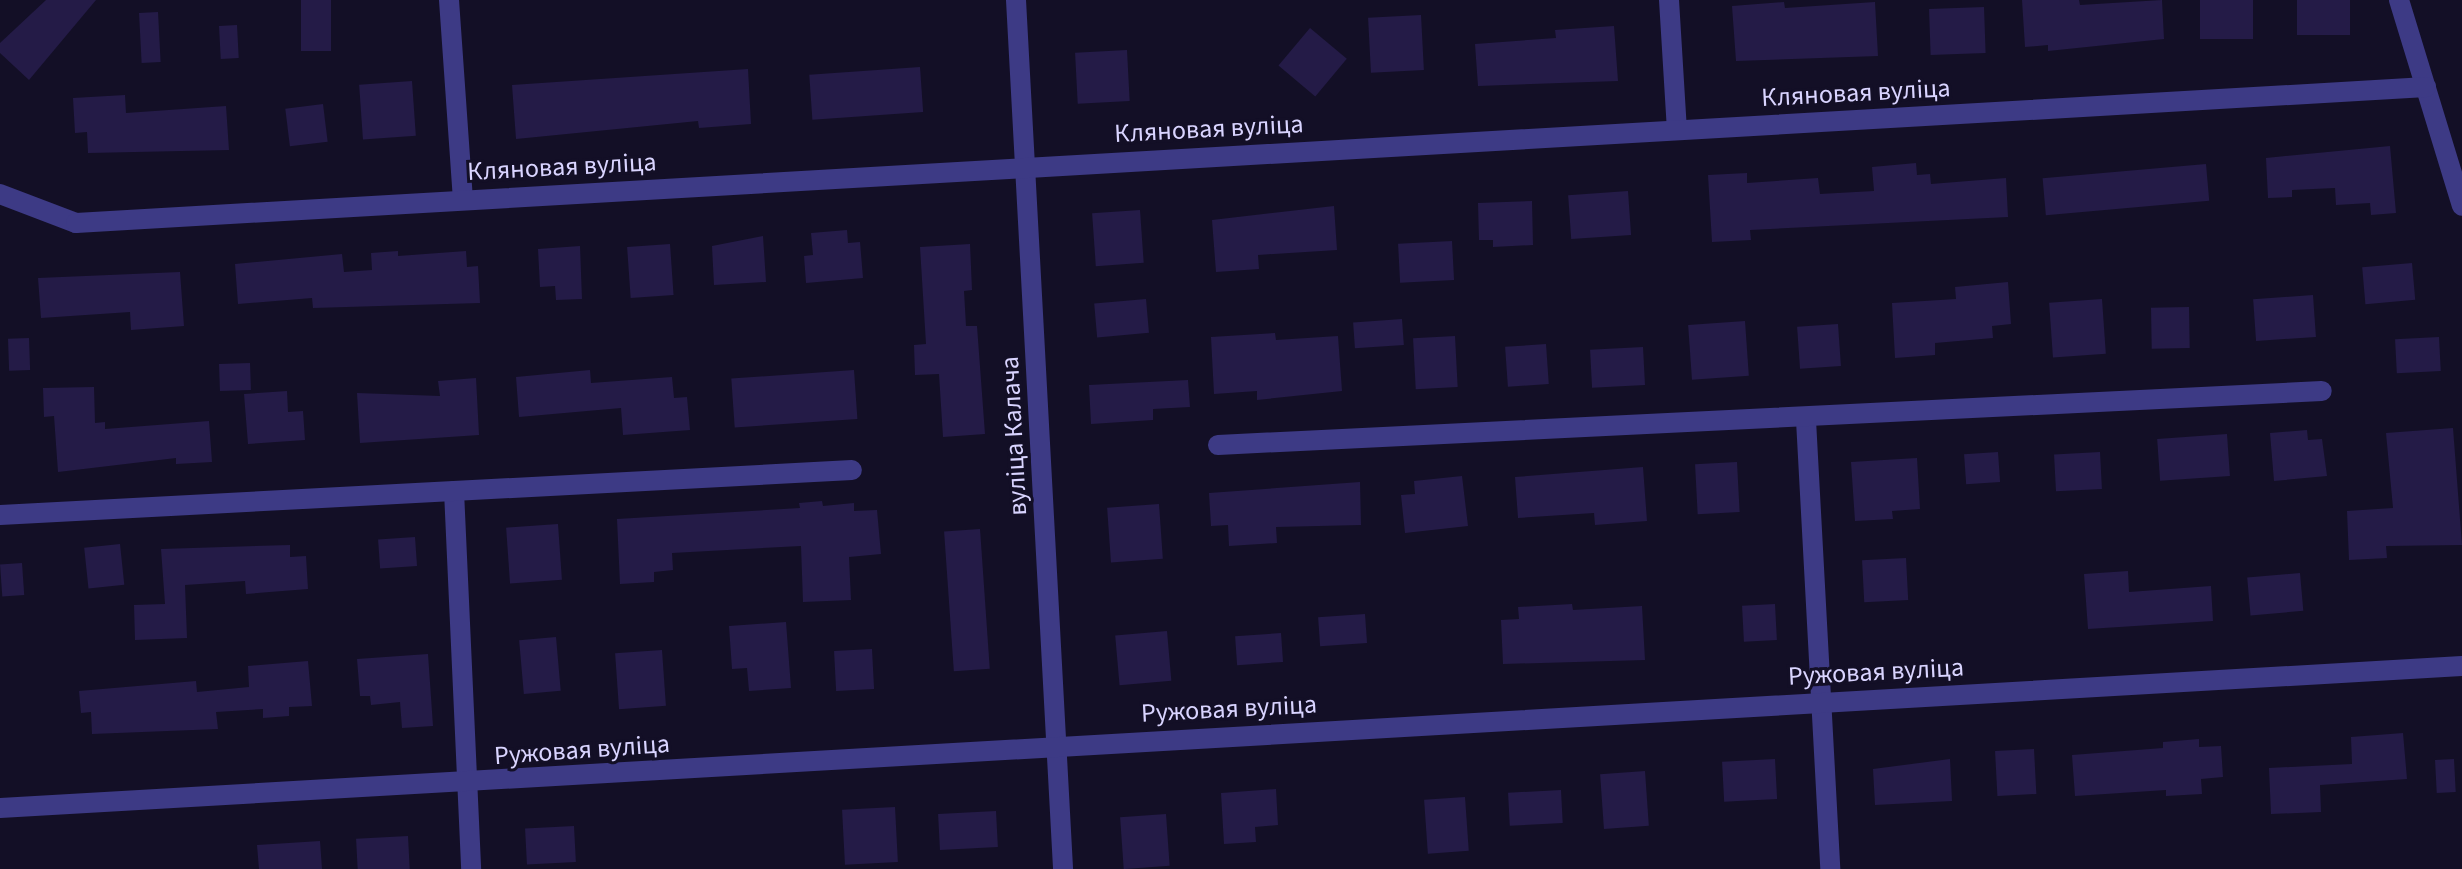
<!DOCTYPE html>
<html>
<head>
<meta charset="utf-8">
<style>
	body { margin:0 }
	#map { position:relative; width:2462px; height:869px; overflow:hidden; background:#130f26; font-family:"Source Sans 3",sans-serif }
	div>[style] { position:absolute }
	.building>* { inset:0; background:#241b47; transform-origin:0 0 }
	.street>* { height:20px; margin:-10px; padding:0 10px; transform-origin:10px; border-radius:10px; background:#3d3a85 }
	span { translate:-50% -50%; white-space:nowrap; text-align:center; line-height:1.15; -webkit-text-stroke:6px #130f26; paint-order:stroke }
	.street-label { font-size:26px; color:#d9d4ff }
</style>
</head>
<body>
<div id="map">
	<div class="building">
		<div style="clip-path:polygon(46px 0,96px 0,29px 80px,0 53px,0 43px)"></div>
		<div style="left:301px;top:0;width:30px;height:51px"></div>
		<div style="clip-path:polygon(2022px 0,2079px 0,2080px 5px,2162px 0,2164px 39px,2048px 51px,2048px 45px,2025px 47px)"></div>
		<div style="left:2200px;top:0;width:53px;height:39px"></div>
		<div style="left:2297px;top:0;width:53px;height:35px"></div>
		<div style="clip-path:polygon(1784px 2px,1785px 8px,1875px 2px,1878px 56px,1736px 61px,1732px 6px)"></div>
		<div style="left:1984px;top:7px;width:46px;height:55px;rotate:88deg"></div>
		<div style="left:158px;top:12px;width:50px;height:19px;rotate:87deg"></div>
		<div style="left:1421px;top:15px;width:55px;height:53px;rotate:87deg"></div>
		<div style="left:237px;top:25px;width:33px;height:18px;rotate:87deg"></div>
		<div style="clip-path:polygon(1614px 26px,1618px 81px,1478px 86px,1475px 44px,1556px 38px,1555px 30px)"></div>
		<div style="left:1310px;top:28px;width:48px;height:49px;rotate:40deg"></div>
		<div style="left:1127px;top:50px;width:51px;height:52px;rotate:87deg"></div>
		<div style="left:920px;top:67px;width:45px;height:111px;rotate:86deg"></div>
		<div style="clip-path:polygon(748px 69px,751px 124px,699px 128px,698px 121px,516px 139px,512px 85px)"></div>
		<div style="left:412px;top:81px;width:55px;height:53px;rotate:86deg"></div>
		<div style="clip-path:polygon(125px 95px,126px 113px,226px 106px,229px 150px,88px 153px,87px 132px,75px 133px,73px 98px)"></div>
		<div style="left:323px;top:104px;width:38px;height:38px;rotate:83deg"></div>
		<div style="clip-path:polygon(2390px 146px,2396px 213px,2371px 215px,2370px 203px,2336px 205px,2335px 188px,2292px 190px,2292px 197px,2268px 198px,2266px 158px)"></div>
		<div style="clip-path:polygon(1916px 163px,1917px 175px,1930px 174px,1931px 184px,2006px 178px,2008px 217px,1750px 230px,1751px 240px,1712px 242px,1708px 175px,1747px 173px,1747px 183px,1818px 178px,1820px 194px,1874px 191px,1872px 167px)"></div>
		<div style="left:2206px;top:164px;width:37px;height:164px;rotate:85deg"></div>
		<div style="left:1628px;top:191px;width:44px;height:60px;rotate:86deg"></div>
		<div style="clip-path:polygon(1532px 201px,1533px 245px,1493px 247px,1493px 240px,1479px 240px,1478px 203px)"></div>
		<div style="clip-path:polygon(1334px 206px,1337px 250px,1258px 255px,1259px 269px,1216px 272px,1212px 220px)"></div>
		<div style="left:1140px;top:210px;width:53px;height:48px;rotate:86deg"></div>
		<div style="clip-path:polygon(847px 230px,848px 243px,860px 242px,863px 278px,806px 283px,804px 256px,813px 255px,811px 233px)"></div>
		<div style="clip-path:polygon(763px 236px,766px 282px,714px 285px,712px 246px)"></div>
		<div style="left:1452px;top:241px;width:39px;height:54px;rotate:87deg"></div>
		<div style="left:670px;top:244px;width:51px;height:43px;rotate:86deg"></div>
		<div style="clip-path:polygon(970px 244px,972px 290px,964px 291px,966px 326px,977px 326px,985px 434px,943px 437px,939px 374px,915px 375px,914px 345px,926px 344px,920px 247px)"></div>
		<div style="clip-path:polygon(580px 246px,582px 299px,556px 300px,555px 286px,540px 287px,538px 249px)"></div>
		<div style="clip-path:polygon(398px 251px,398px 256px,466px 251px,467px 267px,478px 266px,480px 303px,313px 308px,312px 298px,238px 304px,235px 264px,342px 254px,344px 272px,372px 270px,371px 253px)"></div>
		<div style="left:2412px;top:263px;width:37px;height:50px;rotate:85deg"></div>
		<div style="clip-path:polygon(180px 272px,184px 326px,131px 330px,130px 312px,41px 318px,38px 278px)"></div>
		<div style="clip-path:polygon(2008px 282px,2011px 324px,1992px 326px,1993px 338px,1935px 343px,1935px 355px,1895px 358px,1892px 303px,1956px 299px,1955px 287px)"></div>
		<div style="left:2313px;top:295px;width:42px;height:60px;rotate:86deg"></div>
		<div style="left:1146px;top:299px;width:34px;height:52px;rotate:85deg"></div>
		<div style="left:2102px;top:299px;width:55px;height:53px;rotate:86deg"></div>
		<div style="left:2189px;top:307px;width:41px;height:38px;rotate:89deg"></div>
		<div style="left:1402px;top:319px;width:26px;height:49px;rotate:86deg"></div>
		<div style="left:1745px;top:321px;width:55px;height:57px;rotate:86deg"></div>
		<div style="left:1838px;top:324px;width:42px;height:41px;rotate:86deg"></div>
		<div style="clip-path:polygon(1275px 333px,1276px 340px,1338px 336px,1342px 391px,1257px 400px,1257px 391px,1214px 394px,1211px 337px)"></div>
		<div style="left:1455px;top:336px;width:51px;height:42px;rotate:87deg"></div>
		<div style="left:2439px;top:337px;width:34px;height:44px;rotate:87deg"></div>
		<div style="left:29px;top:338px;width:32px;height:21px;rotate:88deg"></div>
		<div style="left:1546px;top:344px;width:40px;height:41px;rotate:86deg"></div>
		<div style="left:1643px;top:347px;width:38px;height:53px;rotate:87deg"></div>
		<div style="left:250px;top:363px;width:27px;height:31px;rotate:88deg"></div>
		<div style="clip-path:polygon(590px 370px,591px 383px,672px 377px,674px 398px,687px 397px,690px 430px,623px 435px,621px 408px,519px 417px,516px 377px)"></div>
		<div style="left:854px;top:370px;width:49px;height:123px;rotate:86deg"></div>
		<div style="clip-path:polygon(476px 378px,479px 435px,360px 443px,357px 393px,440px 396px,438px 381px)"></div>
		<div style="clip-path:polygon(1188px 380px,1190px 407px,1153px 409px,1153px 420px,1091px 424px,1089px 385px)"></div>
		<div style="clip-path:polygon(94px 387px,95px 423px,105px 422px,105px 429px,209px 421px,212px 462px,176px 464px,176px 458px,58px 472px,54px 416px,44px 417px,43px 388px)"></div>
		<div style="clip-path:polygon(287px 391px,288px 412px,303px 411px,305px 440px,248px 444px,244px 394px)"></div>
		<div style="clip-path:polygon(2453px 428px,2462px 545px,2386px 546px,2387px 558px,2349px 560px,2347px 511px,2393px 508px,2386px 433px)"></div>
		<div style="clip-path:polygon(2307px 430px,2308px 440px,2322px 439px,2327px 476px,2274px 481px,2270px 433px)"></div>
		<div style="left:2227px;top:434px;width:42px;height:70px;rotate:86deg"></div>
		<div style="left:1998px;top:452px;width:30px;height:34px;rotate:86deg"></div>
		<div style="left:2100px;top:452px;width:37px;height:46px;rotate:87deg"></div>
		<div style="clip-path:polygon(1917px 458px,1920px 509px,1892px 511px,1893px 519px,1855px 521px,1851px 462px)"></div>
		<div style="left:1737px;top:462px;width:50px;height:42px;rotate:87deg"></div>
		<div style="clip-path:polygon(1643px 467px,1647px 521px,1595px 525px,1594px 513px,1518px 518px,1515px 477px)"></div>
		<div style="clip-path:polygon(1462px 476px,1468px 526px,1405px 533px,1401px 495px,1415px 494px,1414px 481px)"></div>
		<div style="clip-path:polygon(1360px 482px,1361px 525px,1276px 527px,1277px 543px,1229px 546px,1228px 525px,1211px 526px,1209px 493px)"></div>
		<div style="clip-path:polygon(822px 501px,823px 506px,854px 503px,854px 511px,877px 510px,881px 554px,849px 557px,851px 600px,803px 602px,801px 546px,672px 553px,673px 570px,654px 572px,654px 582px,620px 584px,617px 519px,800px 508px,799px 503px)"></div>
		<div style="left:1159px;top:504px;width:55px;height:52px;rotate:86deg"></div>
		<div style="left:558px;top:524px;width:56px;height:52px;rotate:86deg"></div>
		<div style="left:980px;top:529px;width:140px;height:36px;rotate:86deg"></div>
		<div style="left:415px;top:537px;width:29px;height:37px;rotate:86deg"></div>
		<div style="left:120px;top:544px;width:41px;height:36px;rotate:84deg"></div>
		<div style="clip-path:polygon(290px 545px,290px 557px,306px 556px,308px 589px,246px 594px,245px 581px,185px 585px,187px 638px,135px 640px,134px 605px,165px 604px,161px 549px)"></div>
		<div style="left:1906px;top:558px;width:42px;height:44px;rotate:87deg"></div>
		<div style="left:22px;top:563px;width:32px;height:22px;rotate:86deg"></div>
		<div style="clip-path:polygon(2128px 571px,2129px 592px,2211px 586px,2213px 621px,2088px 629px,2084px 574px)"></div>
		<div style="left:2300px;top:573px;width:38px;height:53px;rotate:85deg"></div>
		<div style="clip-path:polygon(1572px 604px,1573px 610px,1642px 606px,1645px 660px,1503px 664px,1501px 620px,1519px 619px,1518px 607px)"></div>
		<div style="left:1775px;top:604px;width:36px;height:33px;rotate:87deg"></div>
		<div style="left:1365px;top:614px;width:29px;height:47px;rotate:86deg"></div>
		<div style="clip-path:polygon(786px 622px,791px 688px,749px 691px,747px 668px,732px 669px,729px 626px)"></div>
		<div style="left:1167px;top:631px;width:50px;height:52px;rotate:85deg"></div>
		<div style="left:1281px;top:633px;width:29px;height:46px;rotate:86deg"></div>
		<div style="left:556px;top:637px;width:54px;height:37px;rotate:85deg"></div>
		<div style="left:872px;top:649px;width:40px;height:38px;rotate:87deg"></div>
		<div style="left:662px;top:650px;width:56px;height:47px;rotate:86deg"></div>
		<div style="clip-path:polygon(428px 654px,433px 726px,402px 728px,400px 702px,371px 705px,370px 696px,360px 696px,357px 659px)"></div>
		<div style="clip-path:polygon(308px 661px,312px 706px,289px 707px,289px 716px,263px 718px,263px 709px,216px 712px,218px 729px,92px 734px,91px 712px,81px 713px,79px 691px,196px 681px,197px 692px,249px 687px,248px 666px)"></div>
		<div style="clip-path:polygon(2403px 733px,2407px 779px,2320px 785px,2321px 812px,2271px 814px,2269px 768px,2352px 764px,2351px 737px)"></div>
		<div style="clip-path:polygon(2199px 739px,2199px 747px,2221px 746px,2223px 777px,2201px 779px,2202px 794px,2166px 796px,2166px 790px,2075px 796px,2072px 755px,2163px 748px,2163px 742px)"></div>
		<div style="left:2034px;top:749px;width:45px;height:39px;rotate:87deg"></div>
		<div style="left:1775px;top:759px;width:40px;height:53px;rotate:87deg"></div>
		<div style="clip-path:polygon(1950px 759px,1952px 801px,1875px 805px,1873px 769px)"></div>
		<div style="left:2454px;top:759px;width:33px;height:19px;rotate:87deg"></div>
		<div style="left:1645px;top:771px;width:55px;height:45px;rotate:86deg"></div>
		<div style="clip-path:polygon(1276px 789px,1278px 825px,1255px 827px,1256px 842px,1224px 844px,1221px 793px)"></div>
		<div style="left:1561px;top:790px;width:33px;height:53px;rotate:87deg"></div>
		<div style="left:1465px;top:797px;width:54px;height:41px;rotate:86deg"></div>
		<div style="left:895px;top:807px;width:55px;height:53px;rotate:87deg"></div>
		<div style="left:996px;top:811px;width:36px;height:58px;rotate:87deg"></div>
		<div style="left:1166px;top:814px;width:52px;height:46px;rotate:86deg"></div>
		<div style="left:574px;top:826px;width:36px;height:49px;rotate:87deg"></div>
		<div style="left:408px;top:836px;width:33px;height:52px;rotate:87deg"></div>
		<div style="clip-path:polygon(320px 841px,322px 869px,259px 869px,257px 845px)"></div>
	</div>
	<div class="street">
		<div style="left:449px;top:0;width:199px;rotate:86deg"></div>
		<div style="left:1016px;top:0;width:870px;rotate:86.9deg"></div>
		<div style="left:1669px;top:0;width:129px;rotate:86.5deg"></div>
		<div style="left:2399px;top:0;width:215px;rotate:73deg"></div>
		<div style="left:0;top:194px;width:81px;rotate:20.9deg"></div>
		<div style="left:76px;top:223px;width:2354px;rotate:-3.31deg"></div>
		<div style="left:1806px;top:420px;width:450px;rotate:86.9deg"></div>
		<div style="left:1218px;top:445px;width:1105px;rotate:-2.8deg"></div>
		<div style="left:454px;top:491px;width:378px;rotate:87.4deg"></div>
		<div style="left:0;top:515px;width:853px;rotate:-3.02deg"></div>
		<div style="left:0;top:808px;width:2466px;rotate:-3.3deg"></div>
	</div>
	<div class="street-label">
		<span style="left:1856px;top:93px;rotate:-3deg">Кляновая вуліца</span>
		<span style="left:1209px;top:129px;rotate:-3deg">Кляновая вуліца</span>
		<span style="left:562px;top:167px;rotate:-3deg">Кляновая вуліца</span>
		<span style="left:1014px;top:436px;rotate:-93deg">вуліца Калача</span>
		<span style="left:1876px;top:672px;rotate:-3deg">Ружовая вуліца</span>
		<span style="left:1229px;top:709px;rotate:-3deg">Ружовая вуліца</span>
		<span style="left:582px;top:750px;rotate:-4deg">Ружовая вуліца</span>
	</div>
</div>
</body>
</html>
